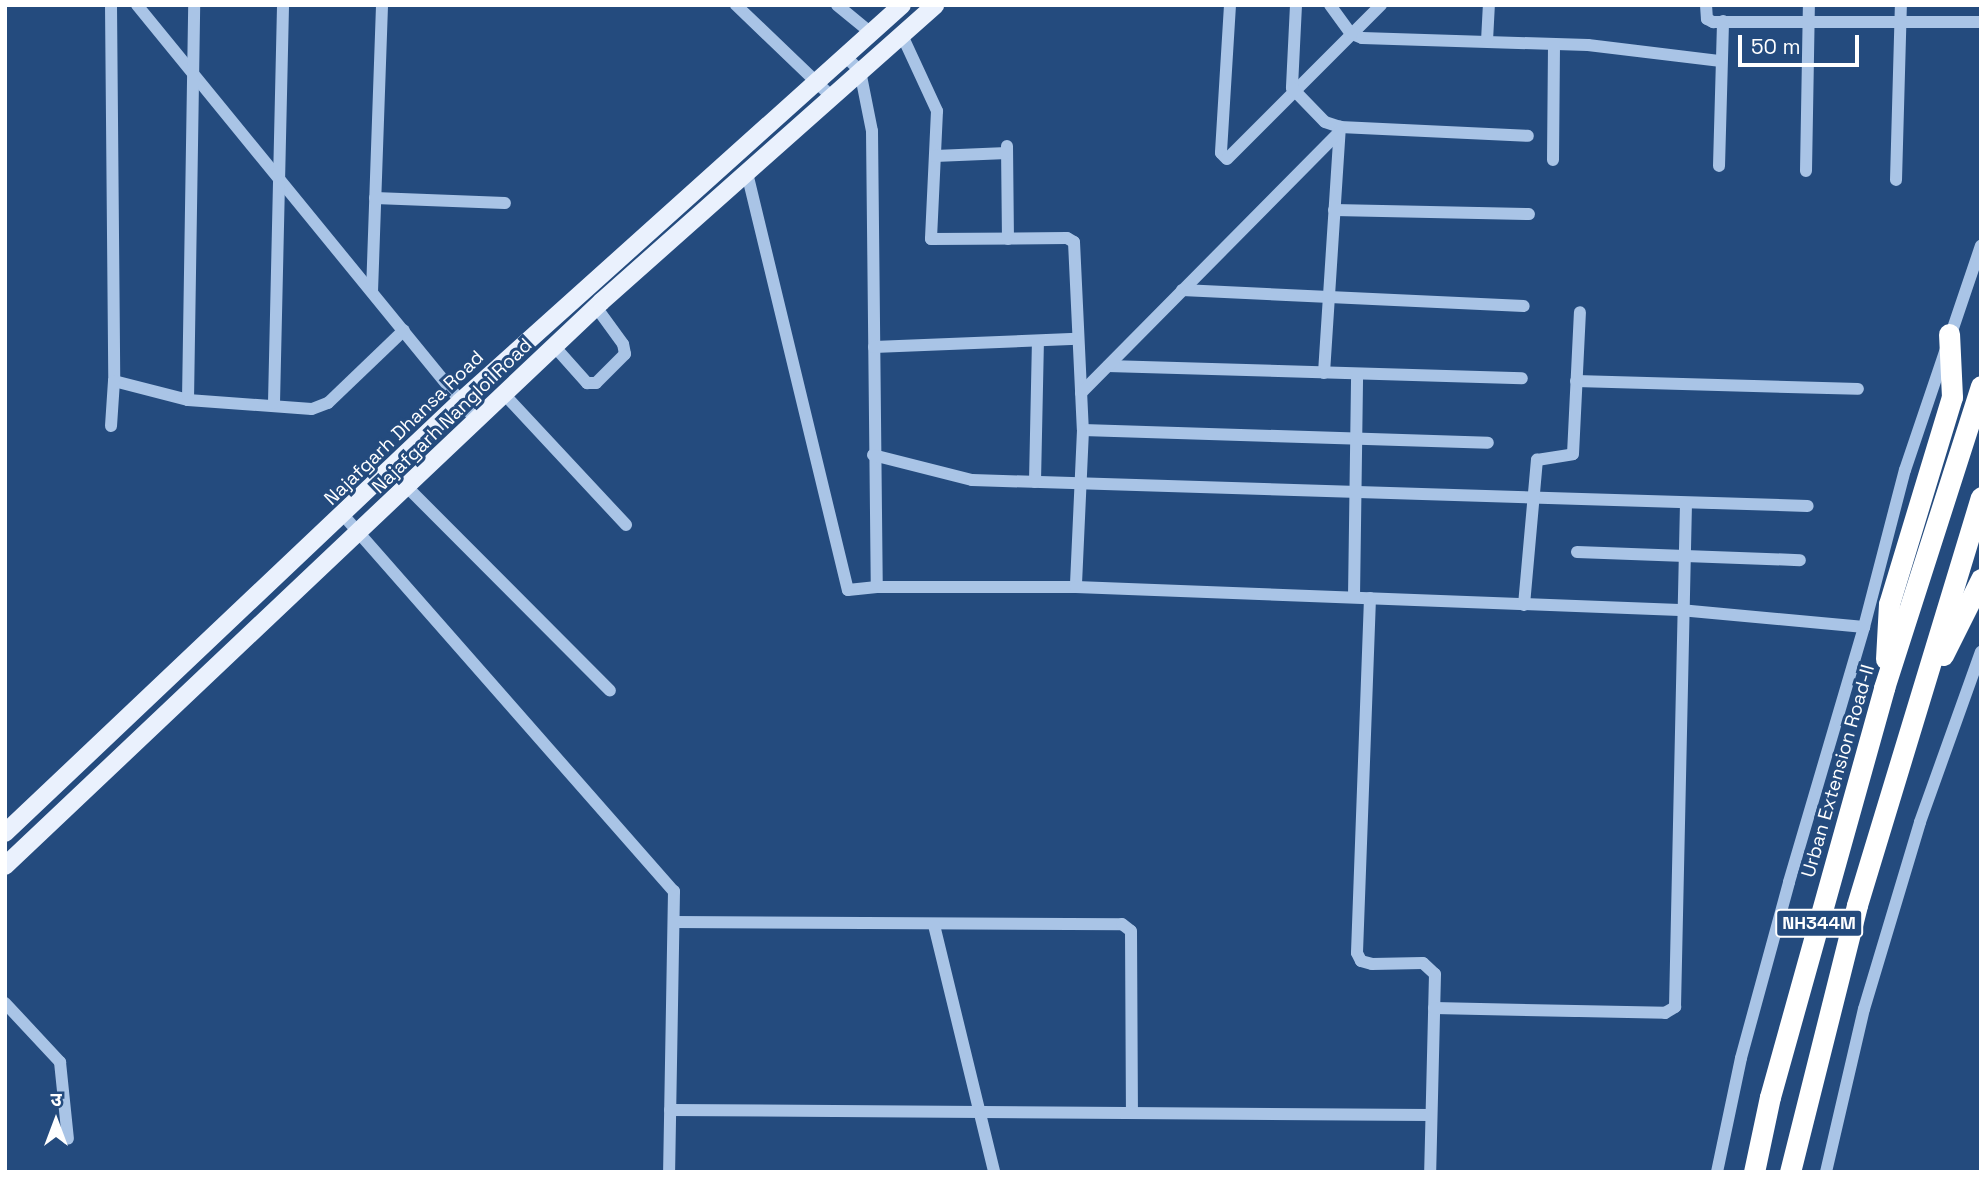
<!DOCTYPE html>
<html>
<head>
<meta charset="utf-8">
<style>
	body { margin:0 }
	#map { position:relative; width:1986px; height:1177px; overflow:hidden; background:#244b7e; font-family:"Space Grotesk","Noto Sans Devanagari",sans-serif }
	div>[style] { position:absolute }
	.minor>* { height:12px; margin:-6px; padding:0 6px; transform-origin:6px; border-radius:6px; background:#a9c4e6 }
	.major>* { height:18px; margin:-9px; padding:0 9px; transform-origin:9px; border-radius:9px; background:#eaf1fd }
	.highway>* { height:21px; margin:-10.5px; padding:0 10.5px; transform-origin:10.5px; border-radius:10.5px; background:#fff }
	span { translate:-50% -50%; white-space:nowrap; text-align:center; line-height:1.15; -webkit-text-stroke:6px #244b7e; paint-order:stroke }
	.shield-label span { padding:2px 5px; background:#244b7e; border:2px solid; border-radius:5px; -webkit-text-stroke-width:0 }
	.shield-label { font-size:18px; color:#fff; font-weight:700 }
	.street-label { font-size:19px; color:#fff }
	.frame { position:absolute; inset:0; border:7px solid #fff; pointer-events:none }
	.north { position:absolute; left:21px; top:1086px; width:70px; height:70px; -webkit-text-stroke:5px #244b7e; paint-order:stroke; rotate:0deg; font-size:19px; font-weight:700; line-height:28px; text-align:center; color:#fff }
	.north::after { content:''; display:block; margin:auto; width:24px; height:32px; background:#fff; clip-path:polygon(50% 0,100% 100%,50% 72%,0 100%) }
	.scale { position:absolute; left:1738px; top:35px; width:121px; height:32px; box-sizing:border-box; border:4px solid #fff; border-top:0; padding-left:9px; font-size:21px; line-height:24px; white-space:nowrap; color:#fff; -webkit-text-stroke:5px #244b7e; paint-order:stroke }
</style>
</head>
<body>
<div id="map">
	<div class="minor">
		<div style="left:111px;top:5px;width:376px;rotate:89.5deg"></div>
		<div style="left:114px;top:381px;width:76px;rotate:14.4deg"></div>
		<div style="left:188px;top:400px;width:124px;rotate:4.2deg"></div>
		<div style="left:312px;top:409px;width:17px;rotate:-21deg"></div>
		<div style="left:328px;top:403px;width:105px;rotate:-43.8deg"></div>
		<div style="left:137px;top:5px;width:536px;rotate:50.76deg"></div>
		<div style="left:736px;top:5px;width:132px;rotate:43.8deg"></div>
		<div style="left:837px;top:5px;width:44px;rotate:39.5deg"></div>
		<div style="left:1230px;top:5px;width:148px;rotate:93.5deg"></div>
		<div style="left:1221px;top:153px;width:8px;rotate:45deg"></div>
		<div style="left:1227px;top:159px;width:218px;rotate:-45deg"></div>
		<div style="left:1296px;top:5px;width:83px;rotate:92.8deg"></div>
		<div style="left:1292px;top:88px;width:47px;rotate:45.9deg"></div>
		<div style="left:1325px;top:122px;width:16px;rotate:18deg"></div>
		<div style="left:1340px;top:127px;width:188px;rotate:2.7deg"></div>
		<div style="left:1330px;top:5px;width:34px;rotate:54deg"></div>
		<div style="left:1350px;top:33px;width:13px;rotate:23deg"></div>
		<div style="left:1362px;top:38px;width:226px;rotate:1.8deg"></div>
		<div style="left:1588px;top:45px;width:134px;rotate:6.9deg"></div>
		<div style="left:1706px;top:5px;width:14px;rotate:86deg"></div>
		<div style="left:1707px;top:19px;width:7px;rotate:27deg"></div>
		<div style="left:1713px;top:22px;width:268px"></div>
		<div style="left:901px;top:33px;width:86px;rotate:65.2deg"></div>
		<div style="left:937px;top:111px;width:128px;rotate:92.7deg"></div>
		<div style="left:931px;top:239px;width:136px;rotate:-0.4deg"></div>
		<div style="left:1067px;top:238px;width:8px;rotate:30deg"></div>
		<div style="left:1074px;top:242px;width:188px;rotate:87.3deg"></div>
		<div style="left:1083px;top:430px;width:157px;rotate:92.6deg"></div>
		<div style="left:1487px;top:41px;width:36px;rotate:-87deg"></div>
		<div style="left:845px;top:56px;width:21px;rotate:45deg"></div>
		<div style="left:860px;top:71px;width:61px;rotate:78.7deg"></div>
		<div style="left:872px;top:131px;width:456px;rotate:89.4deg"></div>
		<div style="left:877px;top:587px;width:199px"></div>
		<div style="left:1076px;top:587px;width:604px;rotate:2.18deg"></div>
		<div style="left:1680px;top:610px;width:185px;rotate:5.3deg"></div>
		<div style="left:1007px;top:146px;width:93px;rotate:89.4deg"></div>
		<div style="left:935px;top:156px;width:72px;rotate:-2.4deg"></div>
		<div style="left:1553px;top:160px;width:116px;rotate:-89.5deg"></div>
		<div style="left:1719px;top:166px;width:145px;rotate:-88.4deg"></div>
		<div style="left:1806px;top:171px;width:166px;rotate:-89deg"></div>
		<div style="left:747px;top:173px;width:429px;rotate:76.4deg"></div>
		<div style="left:848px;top:590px;width:29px;rotate:-6deg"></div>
		<div style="left:1896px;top:180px;width:175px;rotate:-88.4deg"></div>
		<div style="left:375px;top:198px;width:130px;rotate:2.2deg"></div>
		<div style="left:1334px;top:210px;width:195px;rotate:1.2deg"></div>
		<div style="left:1182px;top:290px;width:342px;rotate:2.7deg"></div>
		<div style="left:372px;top:292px;width:287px;rotate:-88deg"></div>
		<div style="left:554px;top:346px;width:50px;rotate:48.3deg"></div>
		<div style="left:587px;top:383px;width:9px"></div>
		<div style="left:596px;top:383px;width:41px;rotate:-45deg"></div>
		<div style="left:625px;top:354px;width:10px;rotate:-101deg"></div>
		<div style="left:623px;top:344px;width:46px;rotate:-126.1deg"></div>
		<div style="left:874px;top:347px;width:203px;rotate:-2.3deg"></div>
		<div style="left:1108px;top:366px;width:414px;rotate:1.7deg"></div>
		<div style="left:1324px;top:373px;width:247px;rotate:-86.3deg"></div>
		<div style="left:1576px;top:381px;width:282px;rotate:1.6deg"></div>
		<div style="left:1081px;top:393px;width:367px;rotate:-45.3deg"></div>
		<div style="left:504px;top:394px;width:179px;rotate:47deg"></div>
		<div style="left:188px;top:400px;width:395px;rotate:-89.1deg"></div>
		<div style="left:274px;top:403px;width:398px;rotate:-88.7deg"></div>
		<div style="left:111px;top:426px;width:45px;rotate:-86.2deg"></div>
		<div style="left:1083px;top:430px;width:405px;rotate:1.8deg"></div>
		<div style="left:873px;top:455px;width:102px;rotate:14.2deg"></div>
		<div style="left:972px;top:480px;width:836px;rotate:1.78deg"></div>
		<div style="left:1035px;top:482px;width:139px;rotate:-88.8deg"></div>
		<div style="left:408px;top:488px;width:286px;rotate:45.1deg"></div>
		<div style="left:344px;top:516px;width:500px;rotate:48.7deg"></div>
		<div style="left:674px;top:891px;width:281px;rotate:91deg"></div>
		<div style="left:1577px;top:552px;width:223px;rotate:2.1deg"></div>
		<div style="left:1354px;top:597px;width:222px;rotate:-89.2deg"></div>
		<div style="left:1370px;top:598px;width:355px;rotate:92.1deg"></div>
		<div style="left:1357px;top:953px;width:9px;rotate:63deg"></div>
		<div style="left:1361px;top:961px;width:11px;rotate:15deg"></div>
		<div style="left:1372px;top:964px;width:51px;rotate:-1.1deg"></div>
		<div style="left:1423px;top:963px;width:16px;rotate:43deg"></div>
		<div style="left:1435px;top:974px;width:198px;rotate:91.4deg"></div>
		<div style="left:1524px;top:605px;width:146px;rotate:-84.9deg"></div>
		<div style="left:1537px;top:460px;width:36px;rotate:-9deg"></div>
		<div style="left:1573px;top:454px;width:142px;rotate:-87.2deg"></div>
		<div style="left:674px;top:922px;width:448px;rotate:0.3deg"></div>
		<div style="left:1122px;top:924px;width:11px;rotate:38deg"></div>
		<div style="left:1131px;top:931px;width:181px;rotate:89.7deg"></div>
		<div style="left:934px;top:925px;width:254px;rotate:76.3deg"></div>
		<div style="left:5px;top:1003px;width:81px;rotate:47deg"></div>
		<div style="left:60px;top:1062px;width:77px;rotate:84.1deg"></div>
		<div style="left:1434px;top:1008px;width:231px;rotate:1.2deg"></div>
		<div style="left:1665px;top:1013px;width:12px;rotate:-31deg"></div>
		<div style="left:1675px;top:1007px;width:504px;rotate:-88.75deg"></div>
		<div style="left:670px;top:1110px;width:761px;rotate:0.38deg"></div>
		<div style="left:1717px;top:1172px;width:116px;rotate:-78.1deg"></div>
		<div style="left:1741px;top:1058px;width:182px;rotate:-74.7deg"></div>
		<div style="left:1789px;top:882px;width:266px;rotate:-73.6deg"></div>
		<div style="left:1864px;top:627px;width:162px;rotate:-75.4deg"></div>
		<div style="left:1905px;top:470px;width:237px;rotate:-71.3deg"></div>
		<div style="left:1826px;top:1172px;width:167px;rotate:-76.9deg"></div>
		<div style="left:1864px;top:1009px;width:195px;rotate:-73.3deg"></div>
		<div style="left:1920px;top:822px;width:181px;rotate:-70.3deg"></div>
	</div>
	<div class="major">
		<div style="left:5px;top:833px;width:627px;rotate:-43.45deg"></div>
		<div style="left:460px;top:402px;width:594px;rotate:-41.93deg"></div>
		<div style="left:5px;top:866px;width:821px;rotate:-43.42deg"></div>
		<div style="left:601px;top:302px;width:447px;rotate:-41.6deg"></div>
	</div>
	<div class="highway">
		<div style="left:1943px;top:655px;width:85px;rotate:-63.4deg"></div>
		<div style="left:1886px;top:659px;width:55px;rotate:-86.9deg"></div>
		<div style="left:1889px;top:604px;width:216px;rotate:-73.1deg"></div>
		<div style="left:1952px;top:397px;width:63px;rotate:-92.7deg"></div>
		<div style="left:1754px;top:1172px;width:77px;rotate:-78deg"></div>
		<div style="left:1770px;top:1097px;width:425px;rotate:-74.4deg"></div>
		<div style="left:1884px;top:688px;width:317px;rotate:-72.2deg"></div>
		<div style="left:1790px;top:1172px;width:275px;rotate:-75.9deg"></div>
		<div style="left:1857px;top:905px;width:426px;rotate:-73.1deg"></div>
	</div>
	<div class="shield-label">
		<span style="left:1819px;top:923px">NH344M</span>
	</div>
	<div class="street-label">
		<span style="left:452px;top:416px;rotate:-44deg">Najafgarh Nangloi Road</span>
		<span style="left:404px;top:428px;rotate:-44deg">Najafgarh Dhansa Road</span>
		<span style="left:1838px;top:771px;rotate:-74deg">Urban Extension Road-II</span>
	</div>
	<div class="frame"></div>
	<div class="north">उ</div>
	<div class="scale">50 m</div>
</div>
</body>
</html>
